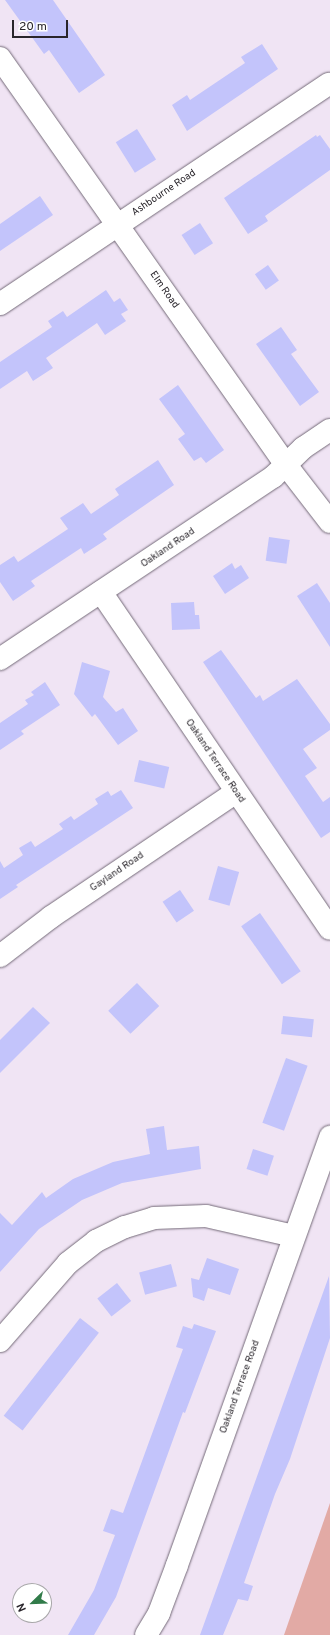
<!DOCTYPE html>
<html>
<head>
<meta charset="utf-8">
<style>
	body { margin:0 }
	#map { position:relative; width:330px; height:1635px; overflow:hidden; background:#f0e4f4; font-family:Overpass,sans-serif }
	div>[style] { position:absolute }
	.green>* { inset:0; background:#e2aaa5 }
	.building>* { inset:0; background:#c3c4fb; transform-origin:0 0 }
	.roads { filter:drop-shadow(0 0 1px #746a78) drop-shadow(0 0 1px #746a78) }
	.minor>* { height:22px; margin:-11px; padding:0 11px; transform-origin:11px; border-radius:11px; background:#fff }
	span { translate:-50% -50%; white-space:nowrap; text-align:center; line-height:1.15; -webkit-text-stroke:4px #fff; paint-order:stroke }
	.street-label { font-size:10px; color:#29252b }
	.north { position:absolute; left:12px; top:1583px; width:40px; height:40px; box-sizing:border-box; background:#fff; border:1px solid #a9a8aa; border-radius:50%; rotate:247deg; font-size:11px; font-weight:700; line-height:16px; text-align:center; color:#29252b }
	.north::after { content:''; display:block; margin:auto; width:14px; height:18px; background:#317b49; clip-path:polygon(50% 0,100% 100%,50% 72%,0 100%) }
	.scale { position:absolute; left:12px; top:20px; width:56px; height:18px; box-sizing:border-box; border:2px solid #29252b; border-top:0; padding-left:5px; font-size:12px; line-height:14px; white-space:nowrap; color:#29252b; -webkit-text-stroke:3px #fff; paint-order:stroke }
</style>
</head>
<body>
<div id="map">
	<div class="green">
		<div style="clip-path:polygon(330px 1503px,330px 1635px,284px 1635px)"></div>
	</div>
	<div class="building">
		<div style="clip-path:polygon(5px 0,53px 0,105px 75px,79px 93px,49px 50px,44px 54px)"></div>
		<div style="clip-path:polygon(262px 44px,278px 69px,187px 131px,172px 105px,187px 95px,190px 100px,245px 63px,241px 57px)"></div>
		<div style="left:137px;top:129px;width:36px;height:25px;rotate:58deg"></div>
		<div style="clip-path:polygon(316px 135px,317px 137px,320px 135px,330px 149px,330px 170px,265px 216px,268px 221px,248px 234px,224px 198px)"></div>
		<div style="clip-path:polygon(40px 196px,53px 215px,0 251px,0 224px)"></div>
		<div style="left:200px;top:223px;width:24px;height:22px;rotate:57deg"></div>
		<div style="left:268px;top:265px;width:19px;height:16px;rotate:55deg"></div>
		<div style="clip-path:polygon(106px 290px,114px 302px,120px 298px,128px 310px,121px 314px,126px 321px,105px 335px,97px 323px,46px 358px,53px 368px,33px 381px,27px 371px,0 389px,0 362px,52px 327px,48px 321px,63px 311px,67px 317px)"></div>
		<div style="clip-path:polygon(281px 327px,297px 350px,291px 354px,319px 392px,300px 406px,256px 344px)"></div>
		<div style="clip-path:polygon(178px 385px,224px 450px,206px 463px,201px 457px,194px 461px,178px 439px,185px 434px,159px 399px)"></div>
		<div style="clip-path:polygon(158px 460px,174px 485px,103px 534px,107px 539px,84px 554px,81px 548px,31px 581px,35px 586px,13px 601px,0 582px,0 565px,14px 556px,18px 562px,68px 529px,60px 518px,83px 503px,91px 514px,119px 495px,115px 489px)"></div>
		<div style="left:269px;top:537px;width:21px;height:24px;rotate:8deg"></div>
		<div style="clip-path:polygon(232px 563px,235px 569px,241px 565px,249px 578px,225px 594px,213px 576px)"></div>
		<div style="clip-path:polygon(317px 583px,330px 603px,330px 647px,297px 596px)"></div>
		<div style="clip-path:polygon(194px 602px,195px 615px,199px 615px,200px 629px,172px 630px,171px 603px)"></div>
		<div style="clip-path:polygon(221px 650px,256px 698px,260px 695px,263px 701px,297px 679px,330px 724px,330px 730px,303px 749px,317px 768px,305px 776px,323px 802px,330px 797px,330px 832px,321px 838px,203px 662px)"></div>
		<div style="clip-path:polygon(82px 662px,110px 671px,103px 697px,116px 712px,123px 708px,138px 731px,118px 745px,95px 714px,92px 717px,74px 694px)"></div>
		<div style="clip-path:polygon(45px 682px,60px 705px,21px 731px,24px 734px,0 750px,0 723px,28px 704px,25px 700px,34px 695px,31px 692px)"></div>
		<div style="left:139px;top:760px;width:31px;height:22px;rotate:13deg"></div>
		<div style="clip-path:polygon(121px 790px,133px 808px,16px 885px,18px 887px,0 899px,0 861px,4px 868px,23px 855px,19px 848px,31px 841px,35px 847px,63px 829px,59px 824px,71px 816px,74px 820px,98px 804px,95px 799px,108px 791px,111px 796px)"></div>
		<div style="left:218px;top:866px;width:22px;height:35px;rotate:16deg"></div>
		<div style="left:180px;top:890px;width:25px;height:21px;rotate:56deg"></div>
		<div style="left:260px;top:913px;width:71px;height:23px;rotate:55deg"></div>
		<div style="left:137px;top:983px;width:32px;height:40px;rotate:46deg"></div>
		<div style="clip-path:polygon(33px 1007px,50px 1023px,0 1073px,0 1040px)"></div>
		<div style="left:283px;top:1016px;width:31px;height:18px;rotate:6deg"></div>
		<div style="left:286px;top:1058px;width:23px;height:69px;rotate:20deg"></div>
		<div style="clip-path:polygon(164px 1126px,167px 1150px,199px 1146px,201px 1169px,122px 1183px,82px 1200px,39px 1229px,0 1272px,0 1213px,12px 1225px,42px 1192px,46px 1198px,73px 1179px,113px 1162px,150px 1154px,146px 1129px)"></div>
		<div style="left:253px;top:1149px;width:22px;height:21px;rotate:18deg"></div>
		<div style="clip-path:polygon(207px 1258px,239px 1269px,230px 1295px,208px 1288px,204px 1301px,193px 1297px,191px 1278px,199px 1280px)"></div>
		<div style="left:171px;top:1264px;width:23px;height:33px;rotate:75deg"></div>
		<div style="clip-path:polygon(329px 1276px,330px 1338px,290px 1459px,275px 1494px,244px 1583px,253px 1586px,248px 1601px,238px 1599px,223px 1635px,200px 1635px)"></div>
		<div style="left:117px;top:1283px;width:23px;height:25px;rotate:52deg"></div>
		<div style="left:80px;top:1318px;width:24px;height:124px;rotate:38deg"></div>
		<div style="clip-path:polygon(194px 1324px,216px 1331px,185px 1413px,183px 1412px,116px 1597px,94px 1635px,68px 1635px,94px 1590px,115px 1535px,103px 1531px,111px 1509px,123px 1513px,183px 1349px,176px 1347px,183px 1326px,192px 1329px)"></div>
	</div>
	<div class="roads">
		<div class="minor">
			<div style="left:0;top:58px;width:497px;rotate:54.9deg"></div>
			<div style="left:286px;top:465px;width:72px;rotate:52.3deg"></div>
			<div style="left:0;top:304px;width:396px;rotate:-33.8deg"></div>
			<div style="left:101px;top:592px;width:407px;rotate:55.8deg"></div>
			<div style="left:0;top:659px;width:328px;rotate:-33.7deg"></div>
			<div style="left:273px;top:477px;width:42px;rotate:-44deg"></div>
			<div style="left:303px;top:448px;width:32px;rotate:-34deg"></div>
			<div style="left:0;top:956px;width:64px;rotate:-37.4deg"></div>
			<div style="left:51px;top:917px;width:223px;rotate:-34deg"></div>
			<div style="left:0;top:1341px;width:103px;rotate:-48.9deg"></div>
			<div style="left:68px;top:1263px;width:36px;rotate:-38deg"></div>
			<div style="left:96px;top:1241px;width:32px;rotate:-26deg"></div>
			<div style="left:125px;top:1227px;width:30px;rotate:-17deg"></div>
			<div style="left:154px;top:1218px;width:52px;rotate:-2.2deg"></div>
			<div style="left:206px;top:1216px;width:90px;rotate:12.8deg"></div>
			<div style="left:146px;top:1635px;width:26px;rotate:-59deg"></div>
			<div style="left:159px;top:1613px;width:51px;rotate:-69.4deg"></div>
			<div style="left:177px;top:1565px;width:455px;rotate:-70.3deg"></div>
		</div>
	</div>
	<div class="street-label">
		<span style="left:164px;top:193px;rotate:-34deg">Ashbourne Road</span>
		<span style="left:164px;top:290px;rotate:55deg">Elm Road</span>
		<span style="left:168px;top:548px;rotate:-34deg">Oakland Road</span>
		<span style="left:215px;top:761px;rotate:56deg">Oakland Terrace Road</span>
		<span style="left:117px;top:872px;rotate:-34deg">Gayland Road</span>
		<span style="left:240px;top:1387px;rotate:-70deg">Oakland Terrace Road</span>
	</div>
	<div class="north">N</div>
	<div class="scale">20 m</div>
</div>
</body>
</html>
